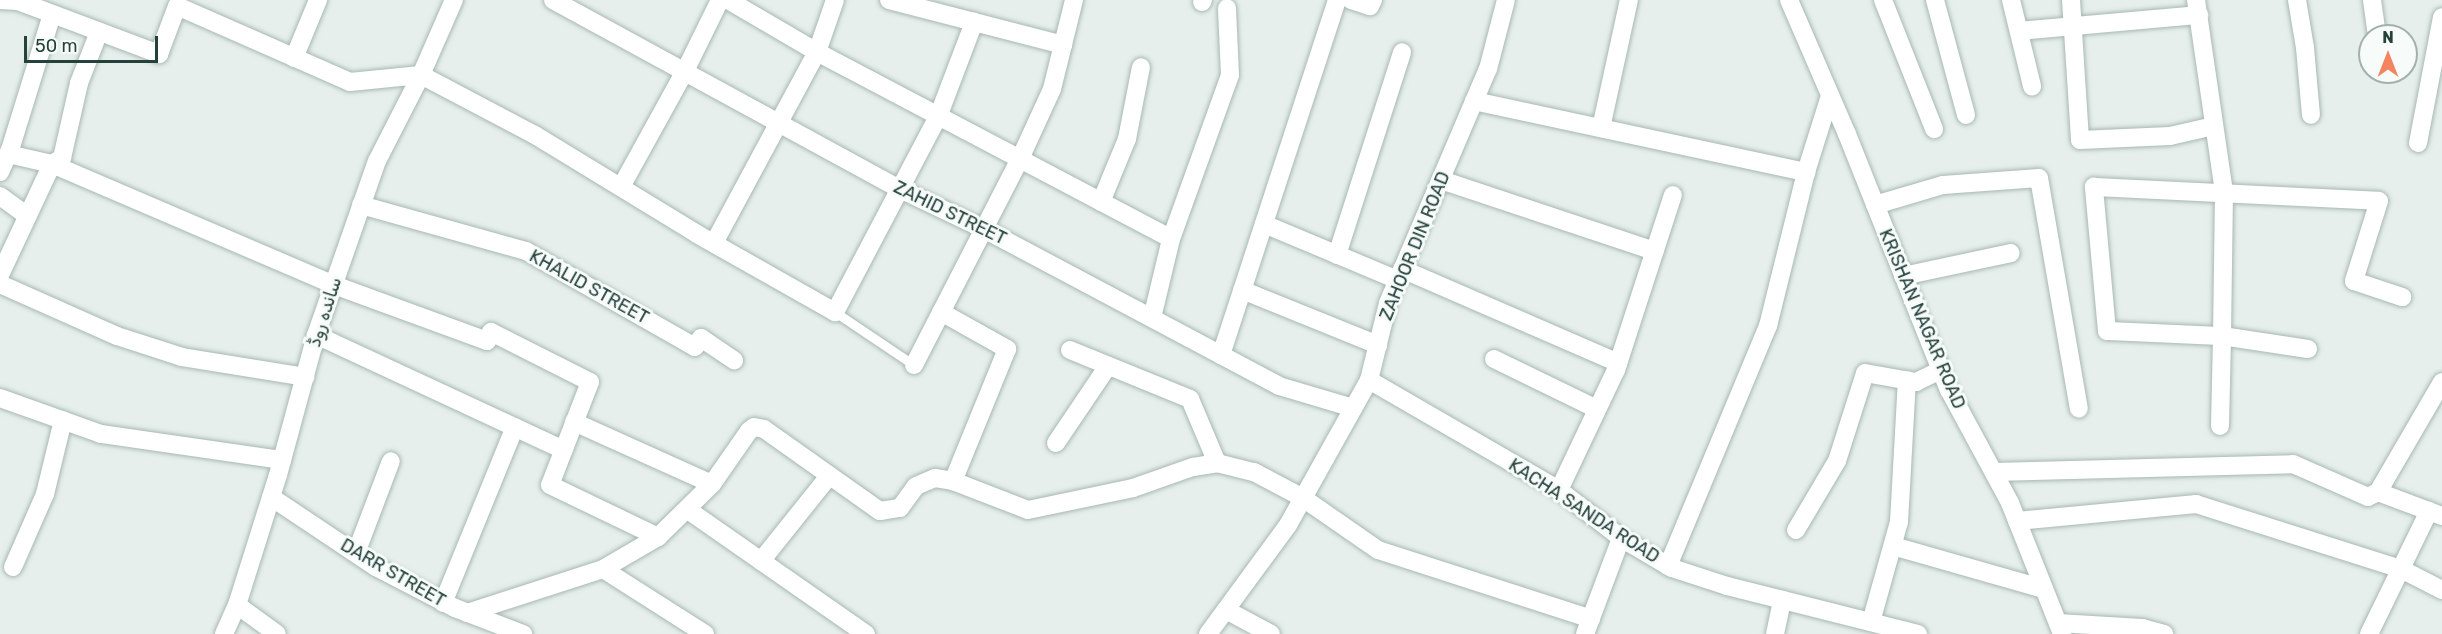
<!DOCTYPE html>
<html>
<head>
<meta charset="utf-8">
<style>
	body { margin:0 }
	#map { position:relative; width:2442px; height:634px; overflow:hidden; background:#e6efeb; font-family:Rubik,Vazirmatn,sans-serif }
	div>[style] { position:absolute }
	.roads { filter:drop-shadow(0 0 2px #a8b8b2) drop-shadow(0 0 2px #a8b8b2) }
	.service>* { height:9px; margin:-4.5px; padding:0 4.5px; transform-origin:4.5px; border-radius:4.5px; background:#fff }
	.minor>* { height:18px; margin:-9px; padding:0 9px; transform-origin:9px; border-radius:9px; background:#fff }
	.tertiary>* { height:18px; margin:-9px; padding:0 9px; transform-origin:9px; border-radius:9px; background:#fff }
	.secondary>* { height:18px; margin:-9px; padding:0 9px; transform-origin:9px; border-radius:9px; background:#fff }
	span { translate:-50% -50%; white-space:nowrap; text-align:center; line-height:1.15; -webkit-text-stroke:6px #f7fbf9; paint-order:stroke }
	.street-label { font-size:18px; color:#24423a }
	.north { position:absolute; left:2358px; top:24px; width:60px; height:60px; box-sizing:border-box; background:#f7fbf9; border:2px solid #a3b1ad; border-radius:50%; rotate:0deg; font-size:16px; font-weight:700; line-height:24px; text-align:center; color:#24423a }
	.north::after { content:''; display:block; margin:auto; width:21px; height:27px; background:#f4845f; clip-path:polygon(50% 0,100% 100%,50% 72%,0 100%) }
	.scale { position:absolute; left:24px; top:36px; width:134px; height:27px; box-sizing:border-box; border:3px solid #24423a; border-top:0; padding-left:8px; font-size:18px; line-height:21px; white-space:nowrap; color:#24423a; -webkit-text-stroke:4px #f7fbf9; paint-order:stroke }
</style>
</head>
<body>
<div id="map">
	<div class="roads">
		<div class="service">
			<div style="left:835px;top:312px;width:95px;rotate:33.9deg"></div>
		</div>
		<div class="minor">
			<div style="left:0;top:0;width:18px;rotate:3deg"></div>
			<div style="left:18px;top:1px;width:151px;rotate:20.6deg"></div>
			<div style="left:159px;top:54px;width:51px;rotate:-69.4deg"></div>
			<div style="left:177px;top:6px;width:189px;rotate:23.7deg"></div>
			<div style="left:350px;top:82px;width:71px;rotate:-5.6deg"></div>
			<div style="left:421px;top:75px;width:129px;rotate:27.8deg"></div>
			<div style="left:535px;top:135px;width:190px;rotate:31.4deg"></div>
			<div style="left:697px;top:234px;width:159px;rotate:29.5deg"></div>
			<div style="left:835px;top:312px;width:221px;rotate:-62.2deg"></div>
			<div style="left:938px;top:117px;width:102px;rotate:-69.2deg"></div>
			<div style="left:553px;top:0;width:395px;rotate:28.6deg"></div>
			<div style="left:900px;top:189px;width:93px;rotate:25.5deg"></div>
			<div style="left:984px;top:229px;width:334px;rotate:28deg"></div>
			<div style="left:1279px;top:386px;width:77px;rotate:16.6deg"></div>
			<div style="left:728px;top:0;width:103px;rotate:30.3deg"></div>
			<div style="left:817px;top:52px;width:400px;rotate:27.8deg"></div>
			<div style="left:1171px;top:239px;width:81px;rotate:103.5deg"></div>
			<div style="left:889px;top:0;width:180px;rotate:14.5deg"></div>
			<div style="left:1351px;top:0;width:20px;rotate:18deg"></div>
			<div style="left:1370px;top:6px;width:7px;rotate:-63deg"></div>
			<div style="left:1883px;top:0;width:139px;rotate:68.4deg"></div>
			<div style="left:1935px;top:0;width:119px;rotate:74.9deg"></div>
			<div style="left:2011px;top:0;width:89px;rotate:76.3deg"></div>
			<div style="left:2071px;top:0;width:140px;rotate:86.3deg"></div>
			<div style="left:2080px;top:140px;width:90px;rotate:-2.5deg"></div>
			<div style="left:2170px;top:136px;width:45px;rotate:-12.8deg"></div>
			<div style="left:2196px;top:0;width:195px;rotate:81.7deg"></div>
			<div style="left:2224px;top:193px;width:143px;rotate:90.8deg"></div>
			<div style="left:2222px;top:336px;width:87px;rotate:8.6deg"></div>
			<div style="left:2297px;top:0;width:49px;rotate:80.5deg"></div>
			<div style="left:2305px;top:48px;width:67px;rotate:84.9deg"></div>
			<div style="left:2372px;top:0;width:36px;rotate:82deg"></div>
			<div style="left:1202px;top:2px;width:2px;rotate:-63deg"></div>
			<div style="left:2019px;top:31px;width:181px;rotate:-5.1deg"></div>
			<div style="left:294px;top:58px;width:63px;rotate:-67.5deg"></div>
			<div style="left:1474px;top:101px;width:340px;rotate:12.1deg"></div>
			<div style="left:1601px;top:128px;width:131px;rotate:-77.7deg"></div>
			<div style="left:2418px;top:143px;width:128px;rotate:-79.2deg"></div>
			<div style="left:8px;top:154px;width:45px;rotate:12.8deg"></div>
			<div style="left:52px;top:164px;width:12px;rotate:-31deg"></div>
			<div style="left:62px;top:158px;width:77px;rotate:-77.2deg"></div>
			<div style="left:79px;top:83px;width:55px;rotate:-68.6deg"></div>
			<div style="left:0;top:172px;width:24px;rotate:-66deg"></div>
			<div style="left:10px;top:150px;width:142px;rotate:-72.8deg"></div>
			<div style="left:1441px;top:180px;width:225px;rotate:18.4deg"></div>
			<div style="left:621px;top:187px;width:132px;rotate:-61.1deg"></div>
			<div style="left:685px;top:71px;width:79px;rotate:-63.8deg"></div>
			<div style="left:0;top:196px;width:34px;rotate:36deg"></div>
			<div style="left:1101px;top:202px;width:68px;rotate:-67.6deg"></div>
			<div style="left:1127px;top:139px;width:73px;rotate:-79deg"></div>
			<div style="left:361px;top:205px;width:171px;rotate:15.6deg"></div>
			<div style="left:526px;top:251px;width:194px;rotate:29.6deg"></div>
			<div style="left:695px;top:347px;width:11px;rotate:-56deg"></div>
			<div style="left:701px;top:338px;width:40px;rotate:34deg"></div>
			<div style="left:1875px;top:205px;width:71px;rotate:-16.4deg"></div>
			<div style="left:1943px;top:185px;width:96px;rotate:-4.2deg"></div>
			<div style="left:2039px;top:178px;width:234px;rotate:80.2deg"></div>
			<div style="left:1264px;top:224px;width:145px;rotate:22.7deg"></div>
			<div style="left:1171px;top:239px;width:174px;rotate:-70.2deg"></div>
			<div style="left:1230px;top:75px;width:67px;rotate:-92.6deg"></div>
			<div style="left:714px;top:243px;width:217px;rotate:-61.7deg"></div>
			<div style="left:817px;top:52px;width:55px;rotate:-70.9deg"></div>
			<div style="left:1337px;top:255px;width:213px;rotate:-72.2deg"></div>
			<div style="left:1402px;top:269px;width:236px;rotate:23.5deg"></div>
			<div style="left:0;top:275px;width:123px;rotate:-64.9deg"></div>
			<div style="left:52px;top:164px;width:307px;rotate:23.2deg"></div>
			<div style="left:334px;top:285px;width:163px;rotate:20.1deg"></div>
			<div style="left:487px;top:341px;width:10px;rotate:-66deg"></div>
			<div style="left:491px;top:332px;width:111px;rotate:26.8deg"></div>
			<div style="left:590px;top:382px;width:110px;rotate:111.2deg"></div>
			<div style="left:550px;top:485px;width:120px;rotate:25.7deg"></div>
			<div style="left:1903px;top:276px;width:110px;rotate:-12deg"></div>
			<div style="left:0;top:284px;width:128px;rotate:24deg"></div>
			<div style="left:117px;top:336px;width:68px;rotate:17.9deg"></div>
			<div style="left:182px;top:357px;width:125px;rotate:9.2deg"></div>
			<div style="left:1242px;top:290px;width:147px;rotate:22deg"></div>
			<div style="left:941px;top:312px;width:76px;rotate:29.3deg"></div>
			<div style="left:1007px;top:349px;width:143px;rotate:112.2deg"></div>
			<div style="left:316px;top:335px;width:273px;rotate:24.9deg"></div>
			<div style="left:1070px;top:350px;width:130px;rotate:22.2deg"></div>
			<div style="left:1190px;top:399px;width:69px;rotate:67.1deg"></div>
			<div style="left:1221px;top:355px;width:373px;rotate:-71.9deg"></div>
			<div style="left:1494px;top:359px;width:114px;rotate:25.9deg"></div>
			<div style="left:914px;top:365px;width:229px;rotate:-62.8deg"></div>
			<div style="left:1019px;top:161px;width:79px;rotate:-65.4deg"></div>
			<div style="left:1052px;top:89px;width:92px;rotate:-76.1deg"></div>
			<div style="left:0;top:398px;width:107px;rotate:19.6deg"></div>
			<div style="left:101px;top:434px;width:183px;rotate:8.2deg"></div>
			<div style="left:574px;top:422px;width:151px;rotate:24.2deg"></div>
			<div style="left:2220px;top:426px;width:90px;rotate:-88.7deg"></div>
			<div style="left:2222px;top:336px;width:115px;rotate:-177.5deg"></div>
			<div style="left:2107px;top:331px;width:145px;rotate:-95.2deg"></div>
			<div style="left:2094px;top:187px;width:285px;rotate:2.8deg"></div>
			<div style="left:2379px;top:201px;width:84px;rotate:107.4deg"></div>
			<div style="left:2354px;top:281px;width:51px;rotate:18.4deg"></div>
			<div style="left:1056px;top:443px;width:93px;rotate:-56deg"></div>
			<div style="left:1994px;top:472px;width:299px;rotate:-1.5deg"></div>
			<div style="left:2293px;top:464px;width:82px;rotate:23.7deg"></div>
			<div style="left:2368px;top:497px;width:11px;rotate:-27deg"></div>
			<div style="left:2378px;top:492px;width:127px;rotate:-59.8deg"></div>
			<div style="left:1559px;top:490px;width:133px;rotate:-64.6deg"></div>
			<div style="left:1616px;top:370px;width:184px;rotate:-72deg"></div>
			<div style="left:2378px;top:492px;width:68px;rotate:20.6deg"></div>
			<div style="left:271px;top:497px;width:126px;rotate:33.7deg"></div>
			<div style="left:376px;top:567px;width:89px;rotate:27.4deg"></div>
			<div style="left:455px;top:608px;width:73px;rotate:20.9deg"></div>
			<div style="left:688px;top:510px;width:217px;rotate:34.9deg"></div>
			<div style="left:2017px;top:521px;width:180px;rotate:-5.4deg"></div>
			<div style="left:2196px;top:504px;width:215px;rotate:17.6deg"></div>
			<div style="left:2401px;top:569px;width:46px;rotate:27.1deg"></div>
			<div style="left:1796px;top:530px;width:80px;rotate:-59.3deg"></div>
			<div style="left:1837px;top:461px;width:92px;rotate:-72.3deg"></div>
			<div style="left:1865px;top:373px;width:52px;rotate:10deg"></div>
			<div style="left:1916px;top:382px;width:28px;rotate:-26deg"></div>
			<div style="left:1893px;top:546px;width:157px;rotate:15.9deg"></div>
			<div style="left:356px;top:553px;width:98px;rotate:-69.2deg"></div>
			<div style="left:761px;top:561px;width:109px;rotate:-51.3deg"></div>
			<div style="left:1668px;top:566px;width:260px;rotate:-67.4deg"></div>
			<div style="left:1768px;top:326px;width:159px;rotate:-76.1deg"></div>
			<div style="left:1806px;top:172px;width:80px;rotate:-72.5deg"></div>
			<div style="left:13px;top:567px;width:80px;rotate:-66.3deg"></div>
			<div style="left:45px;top:494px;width:76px;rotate:-76.3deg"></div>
			<div style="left:603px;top:569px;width:121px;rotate:32.5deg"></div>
			<div style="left:443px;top:603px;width:190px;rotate:-67.8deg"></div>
			<div style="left:237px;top:605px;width:49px;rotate:35.9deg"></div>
			<div style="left:1226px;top:610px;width:51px;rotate:28.1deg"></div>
			<div style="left:467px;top:613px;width:143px;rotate:-17.9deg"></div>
			<div style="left:603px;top:569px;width:64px;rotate:-30.2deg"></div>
			<div style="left:658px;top:537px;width:76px;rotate:-44.5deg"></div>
			<div style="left:712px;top:484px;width:65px;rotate:-55.1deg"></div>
			<div style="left:749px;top:431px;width:6px;rotate:-39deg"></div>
			<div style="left:754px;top:427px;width:10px;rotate:11deg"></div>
			<div style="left:764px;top:429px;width:142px;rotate:35.3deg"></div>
			<div style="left:880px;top:511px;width:20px;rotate:-9deg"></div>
			<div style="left:900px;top:508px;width:27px;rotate:-54deg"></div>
			<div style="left:916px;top:486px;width:21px;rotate:-23deg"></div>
			<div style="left:935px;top:478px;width:18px;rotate:9deg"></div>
			<div style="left:953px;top:481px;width:80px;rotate:21.1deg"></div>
			<div style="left:1028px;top:510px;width:107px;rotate:-11.8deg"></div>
			<div style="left:1133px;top:488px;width:64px;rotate:-19.3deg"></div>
			<div style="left:1193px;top:467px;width:24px;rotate:-9deg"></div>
			<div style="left:1217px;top:463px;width:38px;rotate:14deg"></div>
			<div style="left:1254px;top:472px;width:55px;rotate:28deg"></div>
			<div style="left:1303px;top:498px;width:91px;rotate:34.7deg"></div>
			<div style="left:1378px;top:550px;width:224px;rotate:17.9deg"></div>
			<div style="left:1871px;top:622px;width:104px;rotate:-74.4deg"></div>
			<div style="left:1899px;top:522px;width:142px;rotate:-86.8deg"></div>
			<div style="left:2058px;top:623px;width:84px;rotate:3.4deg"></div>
			<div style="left:2142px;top:628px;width:23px;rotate:15deg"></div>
			<div style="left:1585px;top:634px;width:103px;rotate:-69.4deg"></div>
			<div style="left:1775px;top:634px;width:35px;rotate:-78deg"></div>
			<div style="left:2369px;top:634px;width:137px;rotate:-64deg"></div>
		</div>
		<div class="tertiary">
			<div style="left:1369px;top:380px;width:220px;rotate:30.1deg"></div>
			<div style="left:1559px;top:490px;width:78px;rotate:37.7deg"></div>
			<div style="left:1621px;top:538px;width:59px;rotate:30.5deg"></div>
			<div style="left:1672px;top:568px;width:58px;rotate:18.1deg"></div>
			<div style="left:1727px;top:586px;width:197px;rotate:14.1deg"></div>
			<div style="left:1208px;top:634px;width:135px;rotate:-53.7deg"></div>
			<div style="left:1288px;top:525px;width:166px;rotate:-60.8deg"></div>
			<div style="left:1369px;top:380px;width:79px;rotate:-76.1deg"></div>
			<div style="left:1388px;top:303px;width:254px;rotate:-66.9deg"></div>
			<div style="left:1488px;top:69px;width:71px;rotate:-75.4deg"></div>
		</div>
		<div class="secondary">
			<div style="left:1789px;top:0;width:146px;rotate:66.6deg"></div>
			<div style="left:1847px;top:134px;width:276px;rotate:68.3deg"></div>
			<div style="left:1949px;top:390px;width:128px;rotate:61.6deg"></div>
			<div style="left:2010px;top:503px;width:141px;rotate:68.3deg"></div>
			<div style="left:224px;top:634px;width:32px;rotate:-66deg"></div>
			<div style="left:237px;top:605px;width:136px;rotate:-72.5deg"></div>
			<div style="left:278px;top:475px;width:145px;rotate:-74.8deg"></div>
			<div style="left:316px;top:335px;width:184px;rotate:-70.7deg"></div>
			<div style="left:377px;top:161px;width:97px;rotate:-62.9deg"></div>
			<div style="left:421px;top:75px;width:82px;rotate:-66.3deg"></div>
		</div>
	</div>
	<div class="street-label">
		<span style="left:950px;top:213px;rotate:26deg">ZAHID STREET</span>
		<span style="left:1415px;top:246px;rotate:-68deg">ZAHOOR DIN ROAD</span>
		<span style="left:589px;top:287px;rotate:29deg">KHALID STREET</span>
		<span style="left:325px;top:312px;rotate:-72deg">ساندہ روڈ</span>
		<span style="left:1922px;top:319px;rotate:67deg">KRISHAN NAGAR ROAD</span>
		<span style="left:1584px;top:511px;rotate:33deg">KACHA SANDA ROAD</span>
		<span style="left:393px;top:573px;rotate:30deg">DARR STREET</span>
	</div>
	<div class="north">N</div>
	<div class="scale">50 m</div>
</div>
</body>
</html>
